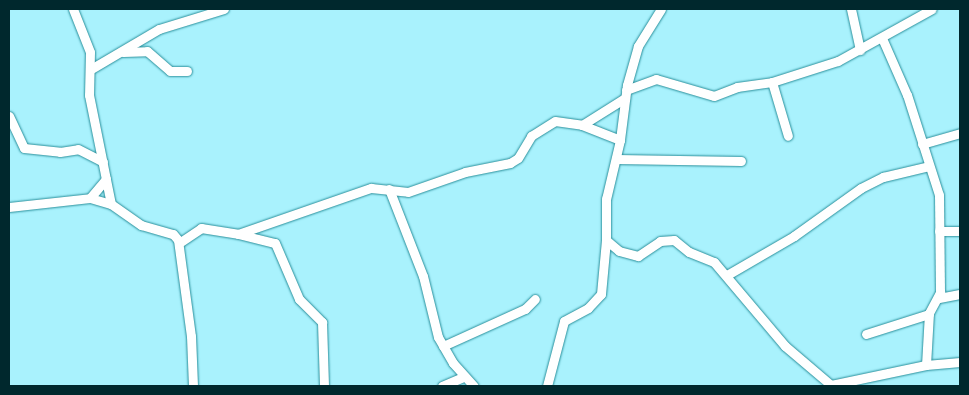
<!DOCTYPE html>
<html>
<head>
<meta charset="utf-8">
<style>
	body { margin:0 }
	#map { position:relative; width:969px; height:395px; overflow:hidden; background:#a9f2fd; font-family:"Fira Sans",sans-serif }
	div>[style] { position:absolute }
	.roads { filter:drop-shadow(0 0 1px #298f9b) drop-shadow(0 0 1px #298f9b) }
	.minor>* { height:9px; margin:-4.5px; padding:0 4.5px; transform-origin:4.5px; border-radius:4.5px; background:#fff }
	span { translate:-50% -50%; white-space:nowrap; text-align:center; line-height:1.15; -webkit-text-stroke:4px #a9f2fd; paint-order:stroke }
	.frame { position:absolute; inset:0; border:10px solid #00282d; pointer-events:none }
</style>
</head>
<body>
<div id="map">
	<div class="roads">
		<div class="minor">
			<div style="left:73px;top:9px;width:46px;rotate:68.4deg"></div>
			<div style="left:90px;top:52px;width:43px;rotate:91.3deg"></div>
			<div style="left:89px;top:95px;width:111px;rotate:78.6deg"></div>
			<div style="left:111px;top:204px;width:37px;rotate:35deg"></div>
			<div style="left:141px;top:225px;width:33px;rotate:16deg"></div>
			<div style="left:173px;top:234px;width:8px;rotate:50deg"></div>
			<div style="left:178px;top:240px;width:97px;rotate:82.3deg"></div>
			<div style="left:191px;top:336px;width:50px;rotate:87.7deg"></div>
			<div style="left:661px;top:9px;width:44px;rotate:121.9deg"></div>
			<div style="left:638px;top:46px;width:41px;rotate:105.8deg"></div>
			<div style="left:627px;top:85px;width:55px;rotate:97.3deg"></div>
			<div style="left:620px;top:140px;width:61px;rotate:103.3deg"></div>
			<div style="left:606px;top:199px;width:41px;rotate:90deg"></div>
			<div style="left:606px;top:240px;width:17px;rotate:40deg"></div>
			<div style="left:619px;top:251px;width:20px;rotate:15deg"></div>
			<div style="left:638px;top:256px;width:27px;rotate:-34deg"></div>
			<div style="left:660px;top:241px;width:14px;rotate:-4deg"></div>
			<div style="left:674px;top:240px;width:19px;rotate:39deg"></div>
			<div style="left:689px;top:252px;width:27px;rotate:22deg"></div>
			<div style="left:714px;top:262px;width:110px;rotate:49.8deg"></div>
			<div style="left:785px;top:346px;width:62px;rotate:40.4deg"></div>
			<div style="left:851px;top:9px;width:42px;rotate:77.6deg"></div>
			<div style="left:123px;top:52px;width:24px;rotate:-2deg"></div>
			<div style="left:147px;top:51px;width:30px;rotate:41deg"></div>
			<div style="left:170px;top:71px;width:17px"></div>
			<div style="left:91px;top:69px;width:79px;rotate:-30.5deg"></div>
			<div style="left:159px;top:29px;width:68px;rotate:-17.1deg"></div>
			<div style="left:772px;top:82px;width:56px;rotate:73.5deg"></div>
			<div style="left:626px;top:90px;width:32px;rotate:-20deg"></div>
			<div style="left:656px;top:79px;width:60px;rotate:16.3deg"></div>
			<div style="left:714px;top:96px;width:25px;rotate:-21deg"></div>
			<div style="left:737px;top:87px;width:35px;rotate:-8deg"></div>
			<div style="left:772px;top:82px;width:69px;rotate:-17.7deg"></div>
			<div style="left:838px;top:61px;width:107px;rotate:-29deg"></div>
			<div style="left:9px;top:116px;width:35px;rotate:65deg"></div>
			<div style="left:24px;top:148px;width:36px;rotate:6deg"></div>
			<div style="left:60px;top:152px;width:18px;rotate:-9deg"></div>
			<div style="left:78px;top:149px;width:28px;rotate:27deg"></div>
			<div style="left:582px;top:125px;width:51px;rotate:-32.1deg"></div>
			<div style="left:922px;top:144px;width:40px;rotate:-16deg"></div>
			<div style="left:616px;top:159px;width:125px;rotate:0.9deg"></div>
			<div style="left:389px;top:189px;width:93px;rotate:68.7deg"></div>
			<div style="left:423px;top:276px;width:63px;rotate:76.2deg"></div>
			<div style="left:438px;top:337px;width:30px;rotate:60deg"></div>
			<div style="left:453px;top:363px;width:31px;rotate:48deg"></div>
			<div style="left:90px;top:198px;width:25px;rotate:-50deg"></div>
			<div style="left:9px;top:207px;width:81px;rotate:-6.3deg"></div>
			<div style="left:90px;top:198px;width:22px;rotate:16deg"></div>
			<div style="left:939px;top:231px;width:21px"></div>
			<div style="left:238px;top:234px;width:38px;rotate:14deg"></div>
			<div style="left:275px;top:243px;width:61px;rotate:66.8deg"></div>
			<div style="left:299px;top:299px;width:33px;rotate:45deg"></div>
			<div style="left:322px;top:322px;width:64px;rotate:88.2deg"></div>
			<div style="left:179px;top:243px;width:27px;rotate:-34deg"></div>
			<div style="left:201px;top:228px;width:37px;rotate:9deg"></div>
			<div style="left:238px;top:234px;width:141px;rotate:-19.1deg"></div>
			<div style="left:371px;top:188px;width:37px;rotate:6deg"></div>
			<div style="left:408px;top:192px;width:60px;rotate:-19.3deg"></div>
			<div style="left:465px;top:172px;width:46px;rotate:-11.3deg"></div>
			<div style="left:510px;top:163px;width:9px;rotate:-32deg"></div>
			<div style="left:518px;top:158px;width:26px;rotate:-59deg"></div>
			<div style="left:531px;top:136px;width:28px;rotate:-32deg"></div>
			<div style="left:555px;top:121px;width:27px;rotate:8deg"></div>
			<div style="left:582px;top:125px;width:41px;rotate:21.5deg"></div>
			<div style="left:727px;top:275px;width:78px;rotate:-30.2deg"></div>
			<div style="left:794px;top:236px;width:82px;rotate:-35.6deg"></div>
			<div style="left:861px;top:188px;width:25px;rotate:-27deg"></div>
			<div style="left:883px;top:177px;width:47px;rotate:-13.4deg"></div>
			<div style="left:939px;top:298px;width:21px;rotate:-11deg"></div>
			<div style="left:866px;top:334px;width:66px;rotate:-17.6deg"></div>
			<div style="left:443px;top:346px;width:90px;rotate:-24.3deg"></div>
			<div style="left:525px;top:309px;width:14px;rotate:-45deg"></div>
			<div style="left:926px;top:365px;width:34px;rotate:-5deg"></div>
			<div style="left:831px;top:385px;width:97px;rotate:-11.9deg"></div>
			<div style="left:926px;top:365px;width:52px;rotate:-86.7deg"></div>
			<div style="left:929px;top:313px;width:24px;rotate:-62deg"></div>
			<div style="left:940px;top:292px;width:97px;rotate:-90.6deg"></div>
			<div style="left:939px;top:195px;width:105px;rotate:-107.7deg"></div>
			<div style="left:907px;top:95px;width:62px;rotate:-113.7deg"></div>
			<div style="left:442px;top:386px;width:23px;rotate:-23deg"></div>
			<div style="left:547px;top:386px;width:67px;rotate:-75.3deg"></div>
			<div style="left:564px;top:321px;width:27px;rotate:-28deg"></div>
			<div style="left:588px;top:308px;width:19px;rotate:-47deg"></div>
			<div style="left:601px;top:294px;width:54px;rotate:-84.7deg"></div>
		</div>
	</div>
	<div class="frame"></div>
</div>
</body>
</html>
